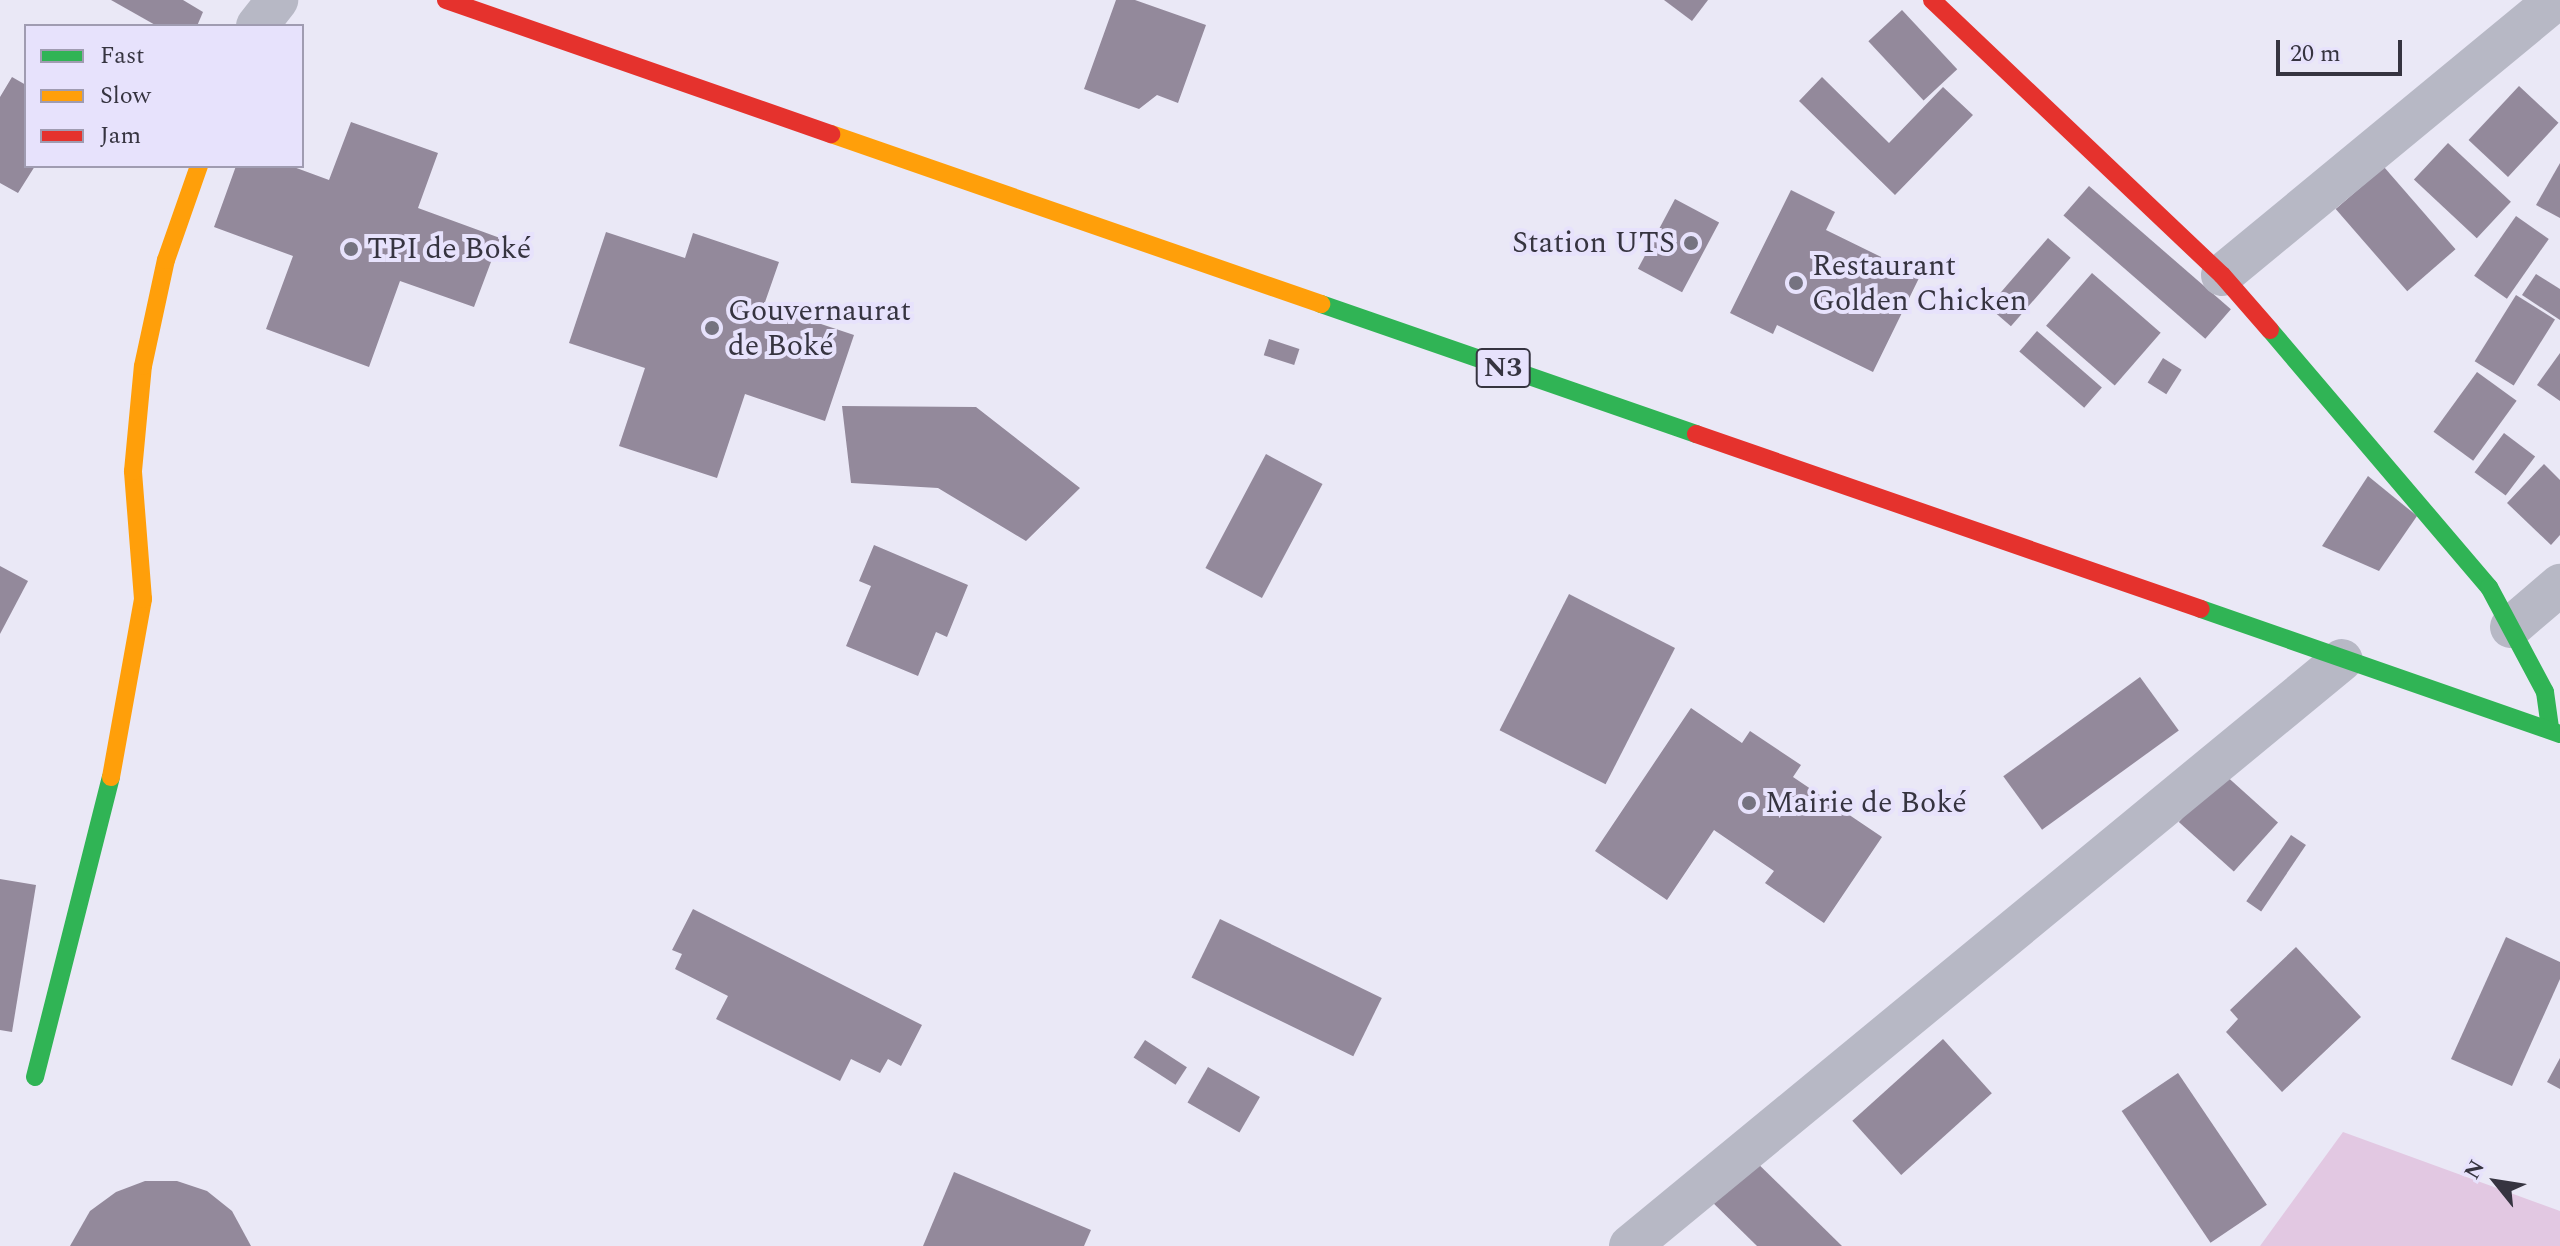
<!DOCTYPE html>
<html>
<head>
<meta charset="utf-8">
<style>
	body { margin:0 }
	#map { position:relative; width:2560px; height:1246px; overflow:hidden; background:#eae8f6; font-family:Spectral,serif }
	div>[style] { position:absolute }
	.green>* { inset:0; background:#e2c8e2 }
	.building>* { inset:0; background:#93899b; transform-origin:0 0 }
	.street>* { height:42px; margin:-21px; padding:0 21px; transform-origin:21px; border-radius:21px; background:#b7b8c5 }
	.fast>* { height:18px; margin:-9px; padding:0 9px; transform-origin:9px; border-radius:9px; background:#30b455 }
	.slow>* { height:18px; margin:-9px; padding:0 9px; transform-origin:9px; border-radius:9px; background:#ff9f0a }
	.jam>* { height:18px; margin:-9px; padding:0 9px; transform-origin:9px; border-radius:9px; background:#e5322d }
	.dots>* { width:22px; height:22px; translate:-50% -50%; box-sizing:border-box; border:4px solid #e7e2fc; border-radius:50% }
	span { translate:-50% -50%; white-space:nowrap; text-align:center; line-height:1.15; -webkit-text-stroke:8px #e7e2fc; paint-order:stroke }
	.shield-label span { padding:2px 6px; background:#e7e2fc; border:2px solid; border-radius:6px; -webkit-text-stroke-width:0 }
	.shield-label { font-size:28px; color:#363440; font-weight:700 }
	.poi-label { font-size:30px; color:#363440 }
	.right { translate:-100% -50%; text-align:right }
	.left { translate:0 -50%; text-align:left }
	.legend { position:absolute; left:24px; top:24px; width:280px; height:144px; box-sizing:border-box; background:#e7e2fc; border:2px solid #a09cb1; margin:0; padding:10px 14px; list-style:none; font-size:24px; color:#363440 }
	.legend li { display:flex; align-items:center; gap:16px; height:40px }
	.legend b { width:40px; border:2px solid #a09cb1 }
	.north { position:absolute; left:2456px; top:1142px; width:80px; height:80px; -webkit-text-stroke:6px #e7e2fc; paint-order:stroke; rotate:300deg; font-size:22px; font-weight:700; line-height:32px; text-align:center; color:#363440 }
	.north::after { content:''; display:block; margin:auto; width:28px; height:36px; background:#363440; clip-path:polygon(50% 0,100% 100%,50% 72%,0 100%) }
	.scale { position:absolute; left:2276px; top:40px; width:126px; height:36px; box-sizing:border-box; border:4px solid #363440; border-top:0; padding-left:10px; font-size:24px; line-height:28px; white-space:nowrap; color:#363440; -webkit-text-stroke:6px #e7e2fc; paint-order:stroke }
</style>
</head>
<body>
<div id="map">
	<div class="green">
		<div style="clip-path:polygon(2343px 1132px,2560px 1211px,2560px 1246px,2260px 1246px)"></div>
	</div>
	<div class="building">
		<div style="clip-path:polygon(111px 0,183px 0,203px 12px,197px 26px,157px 26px)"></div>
		<div style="clip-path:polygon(1116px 0,1135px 0,1206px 25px,1178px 103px,1157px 95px,1139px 109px,1084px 89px)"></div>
		<div style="clip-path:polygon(1664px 0,1708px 0,1692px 21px)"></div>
		<div style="left:1902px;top:10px;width:81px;height:46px;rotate:47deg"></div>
		<div style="clip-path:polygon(12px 77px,26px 85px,26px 166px,35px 166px,18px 193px,0 183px,0 97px)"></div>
		<div style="clip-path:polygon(1822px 77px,1889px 143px,1943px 87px,1973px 115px,1895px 195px,1799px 101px)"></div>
		<div style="left:2519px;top:86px;width:54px;height:74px;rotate:43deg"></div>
		<div style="clip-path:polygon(351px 122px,438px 153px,418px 208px,500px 238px,474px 307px,400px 281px,369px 367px,266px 329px,293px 256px,214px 227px,236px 166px,291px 166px,329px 180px)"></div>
		<div style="left:2448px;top:143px;width:86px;height:50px;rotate:43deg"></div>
		<div style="clip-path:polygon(2560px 163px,2560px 218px,2536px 205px)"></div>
		<div style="left:2384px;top:167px;width:109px;height:64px;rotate:49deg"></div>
		<div style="left:2089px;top:186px;width:188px;height:39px;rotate:41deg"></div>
		<div style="clip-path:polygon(1791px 190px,1835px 212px,1826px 230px,1920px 276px,1873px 372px,1777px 325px,1773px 334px,1730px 313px)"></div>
		<div style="left:1675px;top:199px;width:50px;height:79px;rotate:28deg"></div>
		<div style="left:2516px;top:216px;width:40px;height:73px;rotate:35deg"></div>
		<div style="clip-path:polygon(606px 232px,685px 258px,693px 233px,779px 262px,764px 305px,854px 335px,825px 421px,745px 394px,717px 478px,619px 446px,645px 368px,569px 343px)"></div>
		<div style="left:2048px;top:238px;width:30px;height:91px;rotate:41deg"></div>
		<div style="left:2092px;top:273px;width:91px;height:70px;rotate:41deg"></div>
		<div style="clip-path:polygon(2536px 274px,2560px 289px,2560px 320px,2522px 295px)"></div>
		<div style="left:2516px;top:295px;width:46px;height:78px;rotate:32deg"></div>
		<div style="left:2037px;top:331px;width:86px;height:27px;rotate:41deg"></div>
		<div style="left:1269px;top:339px;width:32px;height:17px;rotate:18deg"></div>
		<div style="clip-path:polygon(2560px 353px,2560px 401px,2537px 385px)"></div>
		<div style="left:2163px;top:358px;width:22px;height:29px;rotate:32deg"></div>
		<div style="left:2477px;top:372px;width:49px;height:74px;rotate:36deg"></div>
		<div style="clip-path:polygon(842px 406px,976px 407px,1080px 488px,1026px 541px,938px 488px,851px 483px)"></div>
		<div style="left:2504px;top:433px;width:39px;height:49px;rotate:37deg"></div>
		<div style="left:1266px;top:454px;width:64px;height:129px;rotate:28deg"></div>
		<div style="clip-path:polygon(2544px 464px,2560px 480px,2560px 535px,2551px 545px,2507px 503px)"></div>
		<div style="clip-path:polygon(2368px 476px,2417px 516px,2379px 571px,2322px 546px)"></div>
		<div style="clip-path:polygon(874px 545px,968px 585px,947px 637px,936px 632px,918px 676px,846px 646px,871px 586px,859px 581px)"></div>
		<div style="clip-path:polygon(0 566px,28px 581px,0 634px)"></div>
		<div style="left:1569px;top:594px;width:119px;height:153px;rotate:27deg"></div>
		<div style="left:2140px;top:677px;width:66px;height:169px;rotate:54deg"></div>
		<div style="clip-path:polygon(1691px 708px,1742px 743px,1750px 731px,1801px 765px,1793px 777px,1882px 837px,1824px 923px,1765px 883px,1774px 871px,1714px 830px,1667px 900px,1595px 851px)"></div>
		<div style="left:2223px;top:773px;width:74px;height:66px;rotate:42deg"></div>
		<div style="left:2291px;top:835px;width:18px;height:80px;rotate:34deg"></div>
		<div style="clip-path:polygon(0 879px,36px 885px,12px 1032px,0 1030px)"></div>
		<div style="clip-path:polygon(693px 909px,922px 1025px,901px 1066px,888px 1059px,880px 1073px,851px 1059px,840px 1081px,716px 1019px,728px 996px,675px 969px,682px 954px,672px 950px)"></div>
		<div style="left:1220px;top:919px;width:180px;height:65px;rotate:26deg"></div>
		<div style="clip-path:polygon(2506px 937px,2560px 962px,2560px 979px,2512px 1086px,2451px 1059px)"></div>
		<div style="clip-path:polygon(2296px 947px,2361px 1017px,2282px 1092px,2226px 1032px,2238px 1019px,2230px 1010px)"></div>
		<div style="left:1943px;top:1039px;width:73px;height:122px;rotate:48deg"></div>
		<div style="left:1145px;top:1040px;width:50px;height:21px;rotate:33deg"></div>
		<div style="clip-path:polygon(2560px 1058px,2560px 1089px,2547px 1082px)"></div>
		<div style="left:1208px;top:1067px;width:60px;height:41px;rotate:30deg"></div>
		<div style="left:2178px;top:1073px;width:159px;height:68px;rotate:56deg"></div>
		<div style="clip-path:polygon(1746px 1152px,1842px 1246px,1757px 1246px,1705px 1195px)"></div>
		<div style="clip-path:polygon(954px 1172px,1091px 1230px,1084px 1246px,923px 1246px)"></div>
		<div style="clip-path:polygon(145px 1181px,177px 1181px,207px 1191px,232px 1211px,251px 1246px,70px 1246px,90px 1211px,116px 1192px)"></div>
	</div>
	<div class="street">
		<div style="left:257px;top:26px;width:33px;rotate:-52deg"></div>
		<div style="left:2222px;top:275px;width:433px;rotate:-39.5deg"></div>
		<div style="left:2511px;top:627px;width:65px;rotate:-40.6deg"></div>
		<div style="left:1630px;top:1246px;width:922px;rotate:-39.46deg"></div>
	</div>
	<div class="fast">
		<div style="left:1321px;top:304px;width:397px;rotate:19.1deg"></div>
		<div style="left:2270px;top:330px;width:338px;rotate:49.6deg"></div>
		<div style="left:2489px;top:587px;width:119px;rotate:61.9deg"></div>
		<div style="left:2545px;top:692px;width:37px;rotate:82deg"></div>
		<div style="left:2201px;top:609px;width:380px;rotate:19.2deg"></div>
		<div style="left:35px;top:1077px;width:309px;rotate:-75.8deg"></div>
	</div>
	<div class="slow">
		<div style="left:831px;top:134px;width:519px;rotate:19.13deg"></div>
		<div style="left:111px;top:777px;width:181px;rotate:-79.8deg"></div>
		<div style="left:143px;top:599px;width:128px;rotate:-94.5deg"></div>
		<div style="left:133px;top:471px;width:105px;rotate:-84.6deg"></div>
		<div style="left:143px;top:366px;width:108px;rotate:-77.8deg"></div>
		<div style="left:166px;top:260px;width:100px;rotate:-70.7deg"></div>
	</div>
	<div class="jam">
		<div style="left:446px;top:0;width:408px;rotate:19.2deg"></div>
		<div style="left:1932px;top:0;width:400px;rotate:43.5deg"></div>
		<div style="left:2222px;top:275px;width:73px;rotate:48.9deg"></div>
		<div style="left:1696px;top:434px;width:534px;rotate:19.11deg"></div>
	</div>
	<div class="dots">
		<div style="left:1691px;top:243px;background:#757380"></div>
		<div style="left:351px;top:249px;background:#757380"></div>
		<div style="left:1796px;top:283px;background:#757380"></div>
		<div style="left:712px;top:328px;background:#757380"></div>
		<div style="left:1749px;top:803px;background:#757380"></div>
	</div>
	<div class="shield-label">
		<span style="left:1503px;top:368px">N3</span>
	</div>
	<div class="poi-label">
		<span class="right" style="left:1675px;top:243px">Station UTS</span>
		<span class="left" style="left:367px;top:249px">TPI de Boké</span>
		<span class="left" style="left:1812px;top:283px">Restaurant<br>Golden Chicken</span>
		<span class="left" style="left:728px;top:328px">Gouvernaurat<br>de Boké</span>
		<span class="left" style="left:1765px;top:803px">Mairie de Boké</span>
	</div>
	<ul class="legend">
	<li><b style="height:10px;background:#30b455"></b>Fast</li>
	<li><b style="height:10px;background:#ff9f0a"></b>Slow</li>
	<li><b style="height:10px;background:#e5322d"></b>Jam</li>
	</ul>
	<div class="north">N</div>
	<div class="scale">20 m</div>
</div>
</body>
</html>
